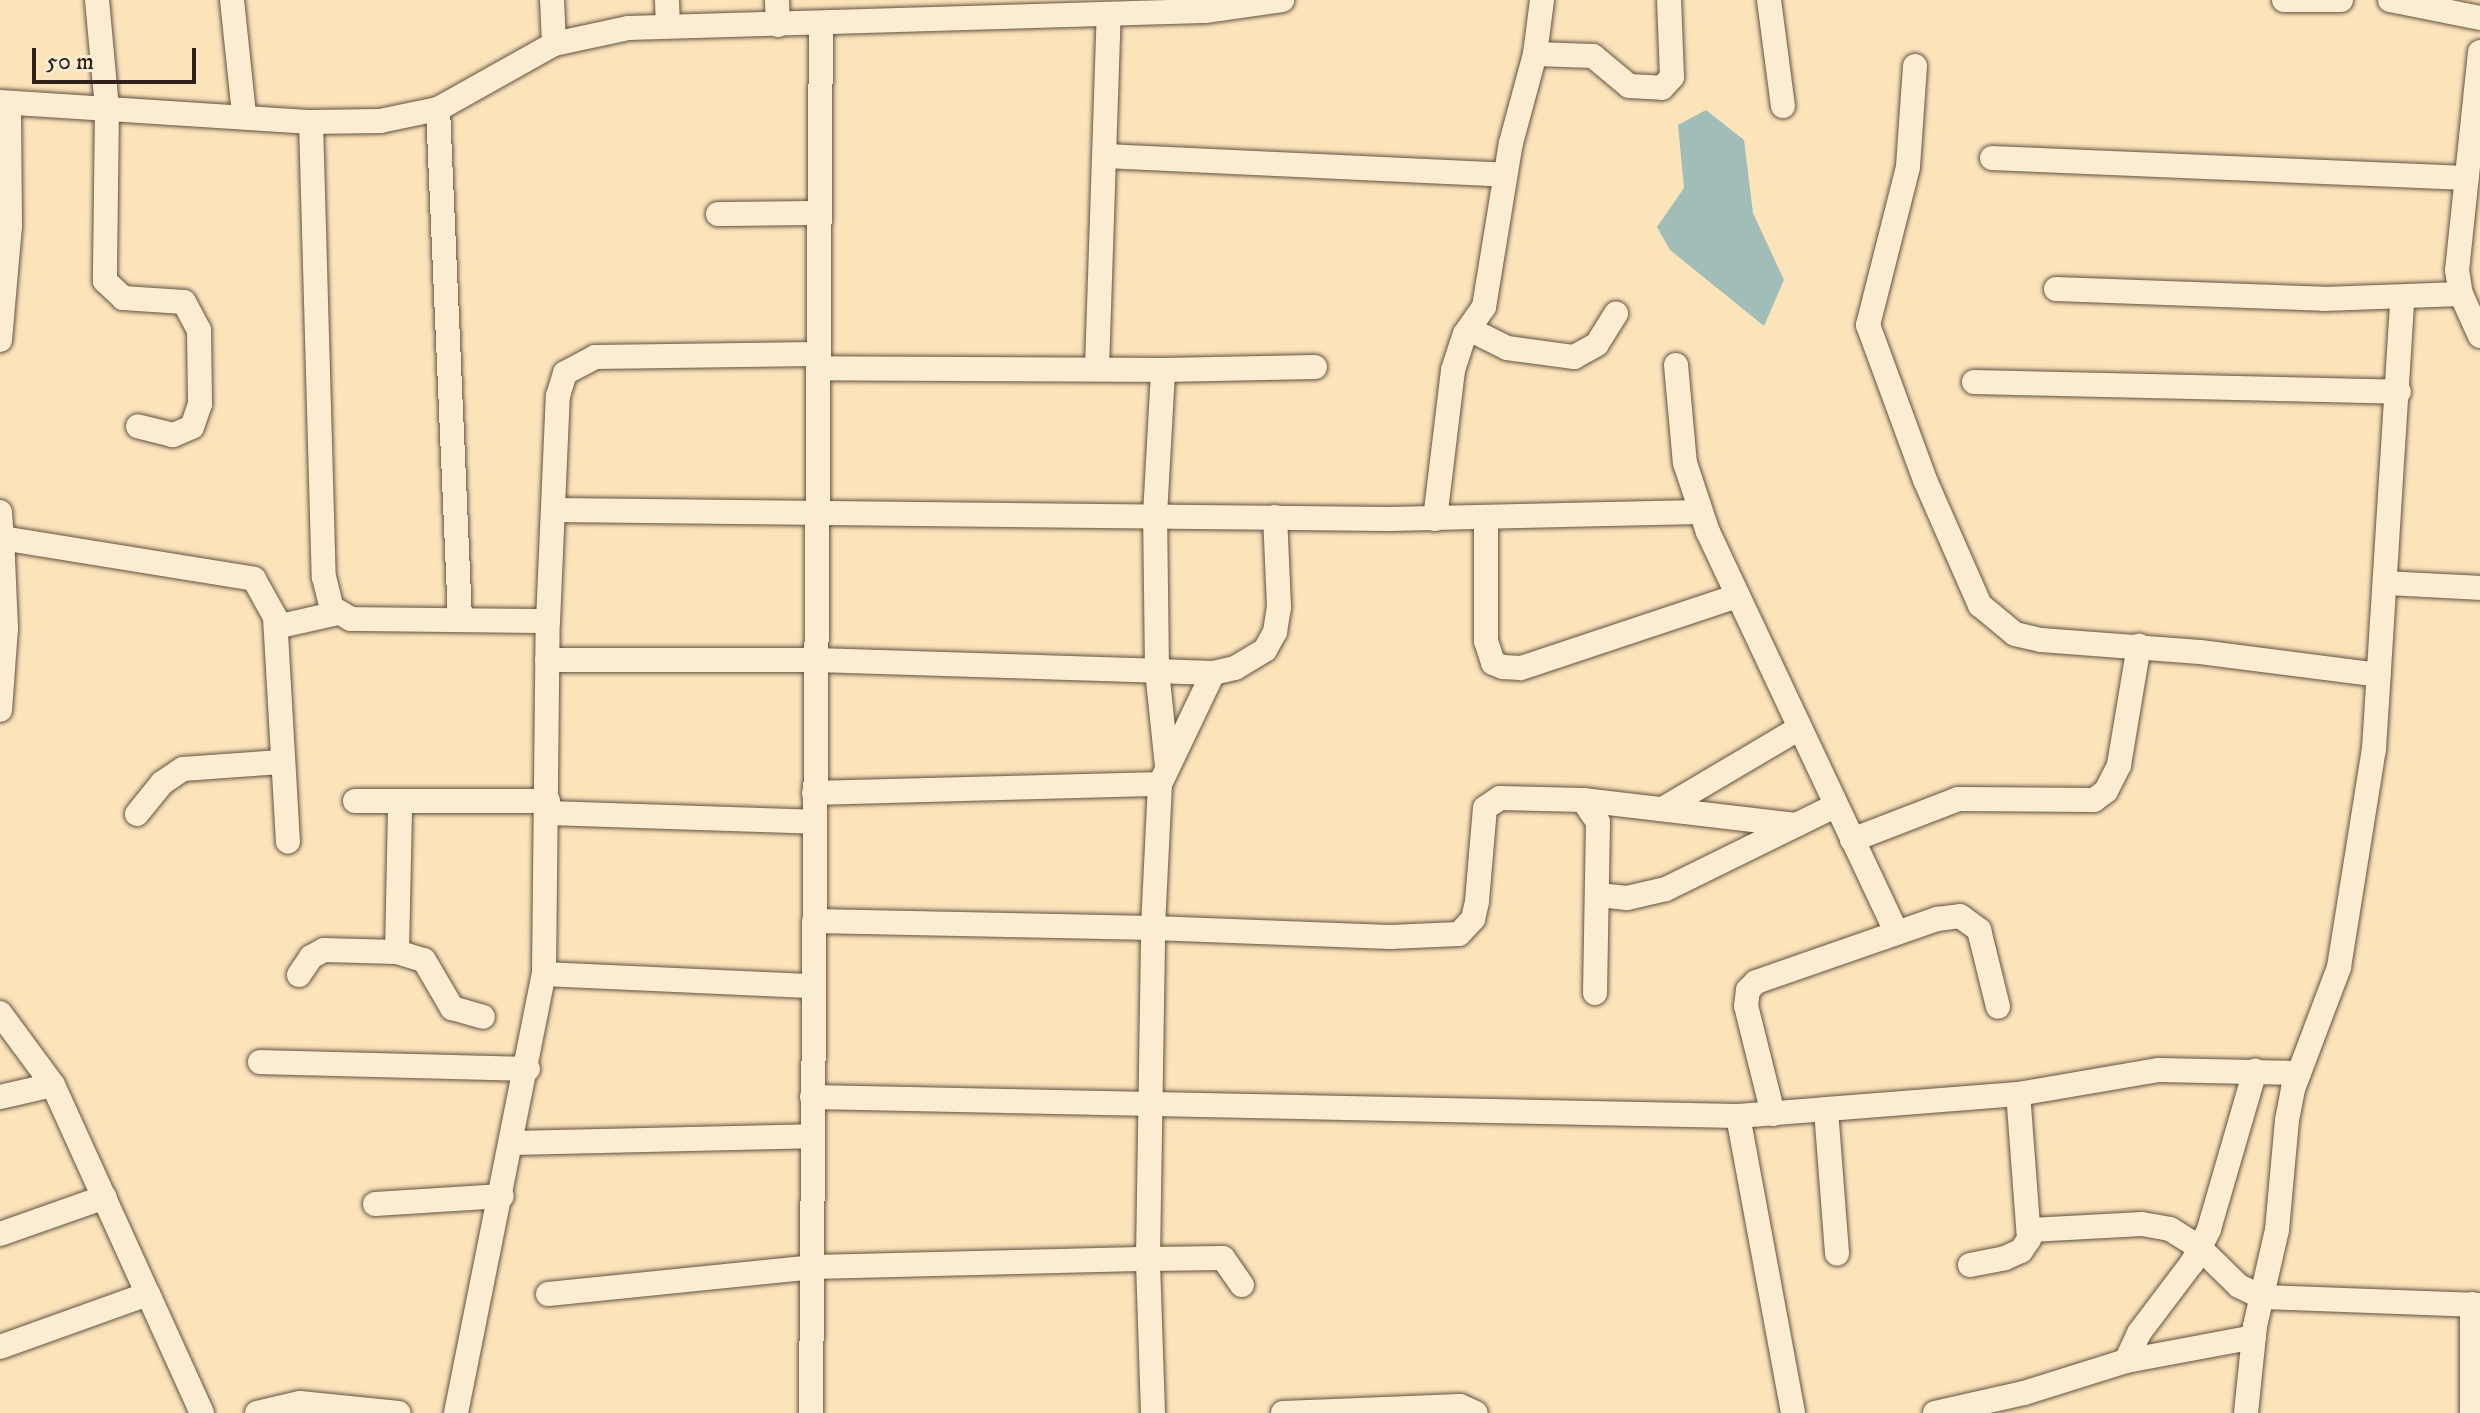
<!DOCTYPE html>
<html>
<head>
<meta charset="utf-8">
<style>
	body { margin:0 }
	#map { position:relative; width:2480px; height:1413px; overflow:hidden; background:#fbe3ba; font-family:"IM FELL DW Pica",serif }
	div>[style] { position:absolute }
	.water>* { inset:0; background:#a1bdb8 }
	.roads { filter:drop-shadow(0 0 2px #625242) drop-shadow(0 0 2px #625242) }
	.minor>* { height:24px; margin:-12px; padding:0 12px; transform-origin:12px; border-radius:12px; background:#fcedd2 }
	span { translate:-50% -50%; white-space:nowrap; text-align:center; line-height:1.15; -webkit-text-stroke:8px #fcedd2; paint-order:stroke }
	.scale { position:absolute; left:32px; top:48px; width:164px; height:36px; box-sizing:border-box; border:4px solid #2f211a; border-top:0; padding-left:10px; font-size:24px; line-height:28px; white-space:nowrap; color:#2f211a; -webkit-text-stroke:6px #fcedd2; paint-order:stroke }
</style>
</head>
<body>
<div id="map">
	<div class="water">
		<div style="clip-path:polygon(1706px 110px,1744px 140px,1753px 213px,1784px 280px,1764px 326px,1670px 250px,1657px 227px,1684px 188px,1678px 125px)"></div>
	</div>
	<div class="roads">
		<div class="minor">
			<div style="left:97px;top:0;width:107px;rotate:84.7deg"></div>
			<div style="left:107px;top:107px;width:174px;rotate:90.7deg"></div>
			<div style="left:105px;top:281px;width:25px;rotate:43deg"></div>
			<div style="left:123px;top:298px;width:61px;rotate:3.8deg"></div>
			<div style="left:184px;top:302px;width:32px;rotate:62deg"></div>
			<div style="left:199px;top:330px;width:74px;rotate:89.2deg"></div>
			<div style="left:200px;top:404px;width:24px;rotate:109deg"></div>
			<div style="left:192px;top:427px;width:21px;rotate:157deg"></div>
			<div style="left:173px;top:435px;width:36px;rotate:-166deg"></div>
			<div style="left:232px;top:0;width:115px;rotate:84deg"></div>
			<div style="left:552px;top:0;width:44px;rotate:87.4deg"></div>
			<div style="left:667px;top:0;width:24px;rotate:88deg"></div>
			<div style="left:777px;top:0;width:25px;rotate:88deg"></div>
			<div style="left:1769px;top:0;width:107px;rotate:82.5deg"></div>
			<div style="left:2284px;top:0;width:57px"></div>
			<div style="left:2390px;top:0;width:92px;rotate:11.3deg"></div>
			<div style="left:2480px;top:52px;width:219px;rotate:96deg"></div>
			<div style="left:2457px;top:270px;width:24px;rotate:81deg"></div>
			<div style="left:2461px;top:294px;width:46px;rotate:65.7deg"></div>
			<div style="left:1535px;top:54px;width:58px;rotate:2deg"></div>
			<div style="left:1593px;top:56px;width:47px;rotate:39.8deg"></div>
			<div style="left:1629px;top:86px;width:33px;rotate:3deg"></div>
			<div style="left:1662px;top:88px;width:15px;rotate:-48deg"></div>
			<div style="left:1672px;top:77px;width:77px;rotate:-92.2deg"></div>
			<div style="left:1915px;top:66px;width:101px;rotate:94deg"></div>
			<div style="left:1908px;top:167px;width:163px;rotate:104.2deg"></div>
			<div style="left:1868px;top:325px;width:165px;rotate:69.8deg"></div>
			<div style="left:1925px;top:480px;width:137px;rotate:66.3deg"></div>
			<div style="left:1980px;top:605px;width:45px;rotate:39.6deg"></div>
			<div style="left:2015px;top:634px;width:27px;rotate:13deg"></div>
			<div style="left:2041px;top:640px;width:159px;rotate:4.3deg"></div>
			<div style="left:2200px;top:652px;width:180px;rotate:7.3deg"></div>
			<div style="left:0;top:102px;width:312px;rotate:3.7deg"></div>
			<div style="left:311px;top:122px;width:69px;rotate:-0.8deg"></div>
			<div style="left:380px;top:121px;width:59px;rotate:-11.7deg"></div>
			<div style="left:438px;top:109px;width:133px;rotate:-29.3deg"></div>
			<div style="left:554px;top:44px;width:76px;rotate:-12.2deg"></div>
			<div style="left:628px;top:28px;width:577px;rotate:-1.69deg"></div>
			<div style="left:1205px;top:11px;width:78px;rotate:-8.1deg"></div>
			<div style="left:438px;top:109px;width:511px;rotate:87.53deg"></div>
			<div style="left:311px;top:122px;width:455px;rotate:88.4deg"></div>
			<div style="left:324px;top:577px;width:32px;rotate:76deg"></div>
			<div style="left:332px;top:608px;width:22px;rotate:30deg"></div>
			<div style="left:351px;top:619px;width:197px;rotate:0.6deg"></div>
			<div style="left:1106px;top:156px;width:399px;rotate:2.7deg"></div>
			<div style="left:1992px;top:158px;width:475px;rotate:2.4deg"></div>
			<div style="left:718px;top:214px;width:100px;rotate:-0.6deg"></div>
			<div style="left:2056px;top:289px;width:268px;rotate:2.1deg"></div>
			<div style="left:2324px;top:299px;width:137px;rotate:-2.1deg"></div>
			<div style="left:1469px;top:329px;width:42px;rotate:26.6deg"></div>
			<div style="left:1507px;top:348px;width:68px;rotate:7.7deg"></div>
			<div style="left:1574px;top:357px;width:26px;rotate:-29deg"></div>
			<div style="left:1597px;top:344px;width:36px;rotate:-58deg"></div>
			<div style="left:0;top:340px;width:114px;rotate:-85deg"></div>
			<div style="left:10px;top:226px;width:123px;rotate:-90.5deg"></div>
			<div style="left:1676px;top:365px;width:98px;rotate:84.8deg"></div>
			<div style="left:1685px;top:463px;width:73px;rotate:71.6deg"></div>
			<div style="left:1708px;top:532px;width:443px;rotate:64.8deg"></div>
			<div style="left:1097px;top:368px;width:354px;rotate:-88.1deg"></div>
			<div style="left:1163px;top:370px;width:152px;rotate:-1.1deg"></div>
			<div style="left:1974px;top:382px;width:425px;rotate:1.3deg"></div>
			<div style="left:555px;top:510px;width:834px;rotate:0.62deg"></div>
			<div style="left:1389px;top:519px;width:311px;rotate:-1.3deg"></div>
			<div style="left:0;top:512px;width:26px;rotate:86deg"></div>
			<div style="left:2px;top:538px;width:255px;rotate:9.2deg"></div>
			<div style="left:254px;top:579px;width:43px;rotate:61.1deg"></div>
			<div style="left:275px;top:617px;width:225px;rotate:86.7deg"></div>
			<div style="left:1435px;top:519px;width:150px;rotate:-83.1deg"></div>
			<div style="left:1453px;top:370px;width:38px;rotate:-72deg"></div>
			<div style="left:1465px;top:334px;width:33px;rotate:-55deg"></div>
			<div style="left:1484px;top:307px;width:166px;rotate:-80.7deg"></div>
			<div style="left:1511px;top:143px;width:92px;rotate:-74.9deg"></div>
			<div style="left:1535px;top:54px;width:54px;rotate:-82.6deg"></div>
			<div style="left:1486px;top:519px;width:122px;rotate:90deg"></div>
			<div style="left:1486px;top:641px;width:23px;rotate:72deg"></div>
			<div style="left:1493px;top:663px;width:11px;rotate:22deg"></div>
			<div style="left:1503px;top:667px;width:18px;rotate:3deg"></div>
			<div style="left:1521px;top:668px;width:225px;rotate:-18.4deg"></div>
			<div style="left:2385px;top:583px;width:95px;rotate:3deg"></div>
			<div style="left:276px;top:627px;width:64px;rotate:-12.7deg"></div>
			<div style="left:547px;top:660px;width:269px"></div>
			<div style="left:816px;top:660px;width:341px;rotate:1.8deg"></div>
			<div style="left:1157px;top:671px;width:156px;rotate:-90.7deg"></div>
			<div style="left:1155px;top:515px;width:145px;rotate:-86.8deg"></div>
			<div style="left:1163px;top:370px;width:345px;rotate:-179.7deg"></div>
			<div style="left:1213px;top:673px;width:123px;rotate:115.5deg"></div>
			<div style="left:1160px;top:784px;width:144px;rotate:92.8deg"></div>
			<div style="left:1153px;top:928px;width:237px;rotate:2.2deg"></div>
			<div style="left:1390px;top:937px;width:69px;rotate:-2.5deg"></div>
			<div style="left:1459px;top:934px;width:21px;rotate:-47deg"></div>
			<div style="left:1473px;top:919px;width:18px;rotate:-77deg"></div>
			<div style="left:1477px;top:901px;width:93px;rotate:-85.1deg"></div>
			<div style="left:1485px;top:808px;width:18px;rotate:-34deg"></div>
			<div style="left:1500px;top:798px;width:83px;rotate:1.4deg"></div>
			<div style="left:1583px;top:800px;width:27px;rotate:56deg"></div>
			<div style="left:1598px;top:822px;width:171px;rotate:91deg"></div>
			<div style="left:0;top:710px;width:82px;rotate:-85.8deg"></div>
			<div style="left:6px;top:628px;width:90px;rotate:-92.5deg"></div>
			<div style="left:1167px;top:766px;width:96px;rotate:-96deg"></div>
			<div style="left:1157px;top:671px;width:56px;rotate:2deg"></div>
			<div style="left:1213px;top:673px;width:23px;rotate:-13deg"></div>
			<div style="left:1235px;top:668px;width:35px;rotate:-31deg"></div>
			<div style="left:1265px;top:650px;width:21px;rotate:-61deg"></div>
			<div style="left:1275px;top:632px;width:25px;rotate:-81deg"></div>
			<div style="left:1279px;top:607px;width:90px;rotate:-92.5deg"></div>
			<div style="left:814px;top:793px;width:346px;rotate:-1.5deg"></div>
			<div style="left:1583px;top:800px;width:214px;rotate:6.7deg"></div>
			<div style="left:355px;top:801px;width:193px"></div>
			<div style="left:1666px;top:807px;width:153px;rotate:-30.6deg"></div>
			<div style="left:548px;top:813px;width:266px;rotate:1.9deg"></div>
			<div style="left:137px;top:814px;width:40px;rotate:-51deg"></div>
			<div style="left:162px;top:783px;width:25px;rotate:-34deg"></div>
			<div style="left:183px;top:769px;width:98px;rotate:-4.1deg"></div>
			<div style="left:1852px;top:840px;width:114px;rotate:-21.1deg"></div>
			<div style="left:1958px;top:799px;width:136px;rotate:0.4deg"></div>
			<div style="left:2094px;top:800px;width:15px;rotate:-37deg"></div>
			<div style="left:2106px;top:791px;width:29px;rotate:-63deg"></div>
			<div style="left:2119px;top:765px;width:121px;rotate:-80.5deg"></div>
			<div style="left:1598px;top:895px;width:29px;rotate:6deg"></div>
			<div style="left:1627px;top:898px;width:40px;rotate:-13deg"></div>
			<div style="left:1666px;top:889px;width:188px;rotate:-26.2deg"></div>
			<div style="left:397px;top:952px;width:149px;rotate:-88.8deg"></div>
			<div style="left:544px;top:974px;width:269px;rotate:2.6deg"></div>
			<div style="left:299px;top:975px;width:22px;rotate:-56deg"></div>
			<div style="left:311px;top:957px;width:15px;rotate:-28deg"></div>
			<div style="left:324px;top:950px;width:73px;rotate:1.6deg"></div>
			<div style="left:397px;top:952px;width:28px;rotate:17deg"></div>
			<div style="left:424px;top:960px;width:56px;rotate:59.7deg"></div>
			<div style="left:452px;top:1008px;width:32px;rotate:16deg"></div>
			<div style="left:0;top:1013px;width:89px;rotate:53.6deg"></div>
			<div style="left:53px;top:1085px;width:230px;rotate:65.6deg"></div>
			<div style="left:260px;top:1062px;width:268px;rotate:1.5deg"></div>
			<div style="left:0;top:1097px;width:54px;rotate:-12.8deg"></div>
			<div style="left:812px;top:1097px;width:926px;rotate:1.18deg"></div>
			<div style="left:1738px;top:1116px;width:281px;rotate:-4.5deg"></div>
			<div style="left:2018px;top:1094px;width:143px;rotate:-9.7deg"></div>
			<div style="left:2159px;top:1070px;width:140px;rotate:1.2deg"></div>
			<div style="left:1826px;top:1110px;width:144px;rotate:85.6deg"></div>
			<div style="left:1773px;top:1114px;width:111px;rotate:-104deg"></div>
			<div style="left:1746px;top:1006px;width:16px;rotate:-83deg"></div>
			<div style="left:1748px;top:990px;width:11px;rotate:-45deg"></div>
			<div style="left:1756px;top:982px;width:192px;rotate:-19.2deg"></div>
			<div style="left:1937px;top:919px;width:23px;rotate:-7deg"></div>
			<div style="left:1960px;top:916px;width:24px;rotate:36deg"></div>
			<div style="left:1979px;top:930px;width:79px;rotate:76.1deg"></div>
			<div style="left:1738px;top:1116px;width:302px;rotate:79.5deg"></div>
			<div style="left:513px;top:1143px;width:298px;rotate:-1.3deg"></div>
			<div style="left:375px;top:1204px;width:127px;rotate:-3.6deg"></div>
			<div style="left:2031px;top:1230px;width:111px;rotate:-3.1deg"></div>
			<div style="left:2142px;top:1224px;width:28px;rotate:10deg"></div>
			<div style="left:2170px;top:1229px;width:36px;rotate:32deg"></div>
			<div style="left:2200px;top:1248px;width:54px;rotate:44.3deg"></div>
			<div style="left:2239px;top:1286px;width:25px;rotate:26deg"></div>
			<div style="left:2262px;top:1297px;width:218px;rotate:2.1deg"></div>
			<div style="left:0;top:1234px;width:111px;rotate:-19.4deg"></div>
			<div style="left:1970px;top:1265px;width:36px;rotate:-11deg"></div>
			<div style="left:2005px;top:1258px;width:17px;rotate:-24deg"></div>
			<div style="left:2021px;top:1251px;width:14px;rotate:-56deg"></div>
			<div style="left:2029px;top:1239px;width:145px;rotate:-94.3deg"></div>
			<div style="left:548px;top:1294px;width:268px;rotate:-5.8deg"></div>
			<div style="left:815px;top:1267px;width:333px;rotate:-1.4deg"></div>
			<div style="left:1148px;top:1259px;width:331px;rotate:-89.1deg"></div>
			<div style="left:1153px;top:928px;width:339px;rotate:-178.8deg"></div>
			<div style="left:0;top:1347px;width:157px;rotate:-19.7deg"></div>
			<div style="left:148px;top:1294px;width:131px;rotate:65.6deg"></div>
			<div style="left:2126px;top:1361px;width:130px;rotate:-10.6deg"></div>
			<div style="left:257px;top:1413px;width:44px;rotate:-13.1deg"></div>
			<div style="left:300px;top:1403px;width:99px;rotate:5.8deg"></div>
			<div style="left:456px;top:1413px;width:448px;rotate:-78.7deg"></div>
			<div style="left:544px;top:974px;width:353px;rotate:-89.4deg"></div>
			<div style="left:548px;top:621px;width:225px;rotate:-87.5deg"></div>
			<div style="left:558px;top:396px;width:24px;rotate:-73deg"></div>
			<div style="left:565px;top:373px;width:34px;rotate:-28deg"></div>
			<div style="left:595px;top:357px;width:221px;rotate:-0.8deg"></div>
			<div style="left:811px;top:1413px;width:1388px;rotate:-89.59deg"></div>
			<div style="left:1153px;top:1413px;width:154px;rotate:-91.9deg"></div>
			<div style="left:1148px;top:1259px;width:75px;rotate:-0.8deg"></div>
			<div style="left:1223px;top:1258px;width:33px;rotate:55deg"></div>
			<div style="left:1283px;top:1413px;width:177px;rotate:-2.3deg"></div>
			<div style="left:1460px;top:1406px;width:17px;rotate:24deg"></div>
			<div style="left:1935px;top:1413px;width:91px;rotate:-12.7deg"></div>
			<div style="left:2024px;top:1393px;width:107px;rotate:-17.4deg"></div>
			<div style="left:2126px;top:1361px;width:31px;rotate:-65deg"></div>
			<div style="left:2139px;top:1333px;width:88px;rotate:-52.9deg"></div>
			<div style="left:2192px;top:1263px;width:38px;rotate:-63deg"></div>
			<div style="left:2209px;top:1229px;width:165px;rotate:-73.8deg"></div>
			<div style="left:2246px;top:1413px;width:87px;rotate:-84.1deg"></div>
			<div style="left:2255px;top:1326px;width:98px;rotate:-77.1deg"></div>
			<div style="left:2277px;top:1230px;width:110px;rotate:-84.8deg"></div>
			<div style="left:2287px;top:1120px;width:32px;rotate:-79deg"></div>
			<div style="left:2293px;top:1089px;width:130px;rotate:-69.3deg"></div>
			<div style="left:2339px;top:967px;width:221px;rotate:-80.9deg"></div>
			<div style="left:2374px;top:749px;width:451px;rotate:-86.4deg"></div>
			<div style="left:2472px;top:1413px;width:109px;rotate:-90deg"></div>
		</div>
	</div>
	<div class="scale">50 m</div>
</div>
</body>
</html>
